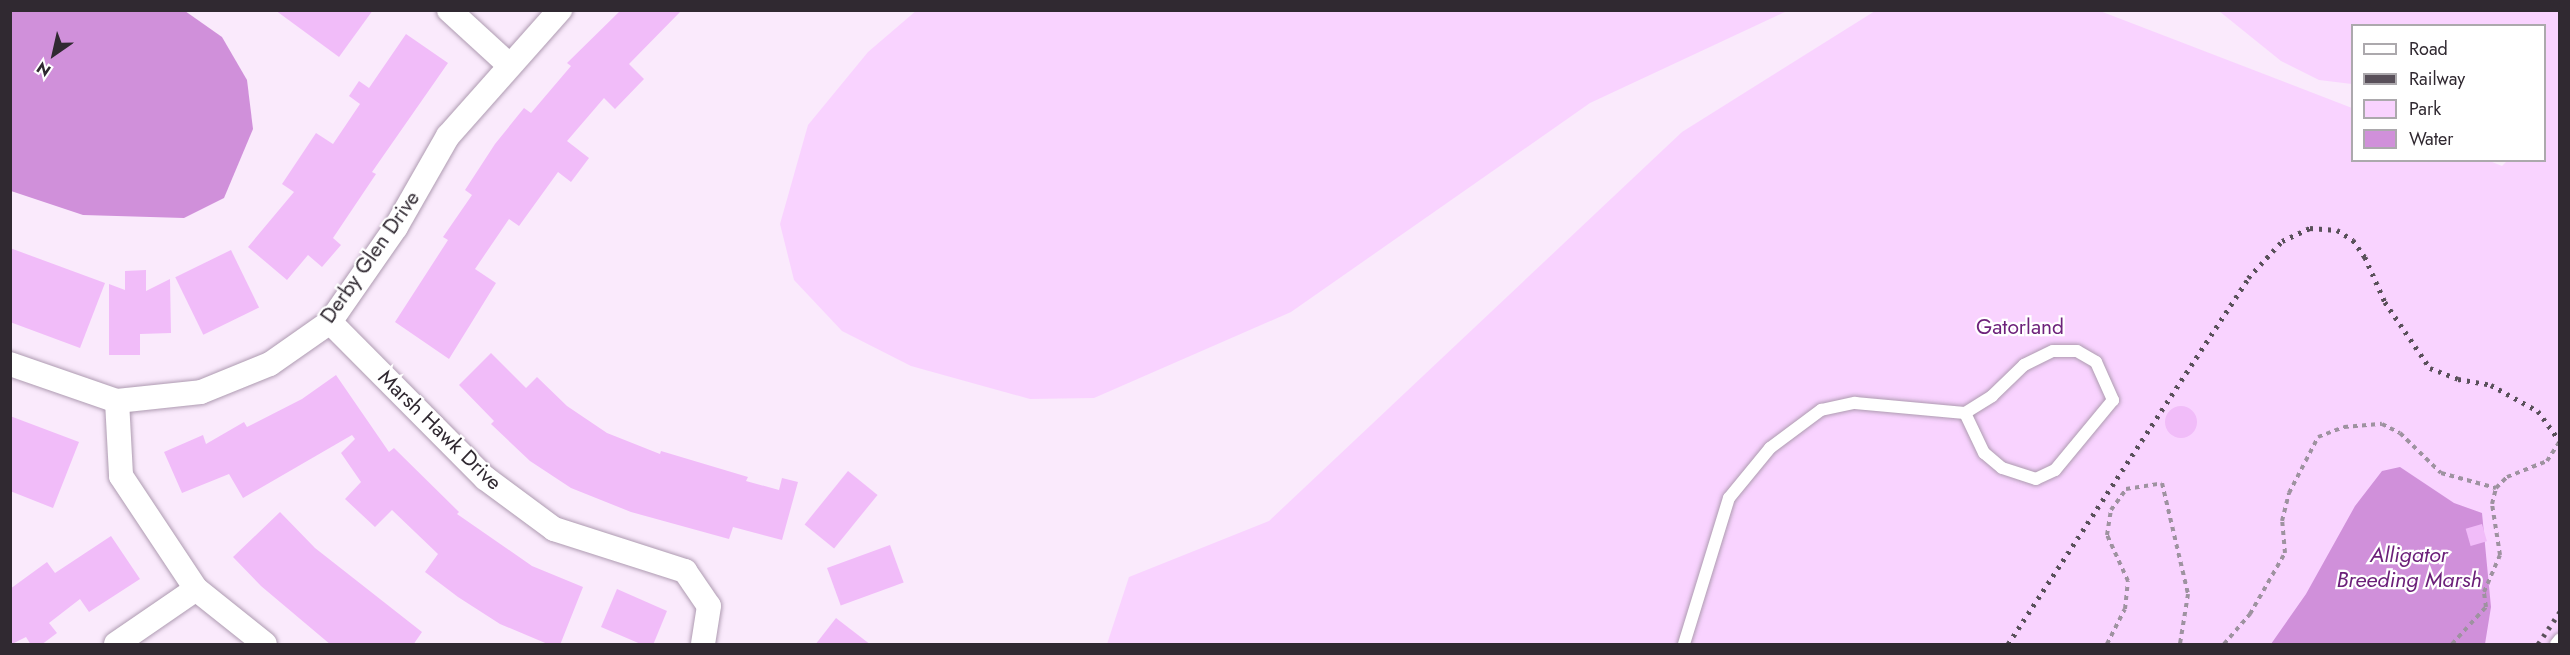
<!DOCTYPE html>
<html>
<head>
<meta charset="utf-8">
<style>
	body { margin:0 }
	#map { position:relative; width:2570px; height:655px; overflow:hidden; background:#faeafc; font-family:Jost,sans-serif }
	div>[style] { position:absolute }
	.green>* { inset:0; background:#f9d3ff }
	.water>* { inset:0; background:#d090da }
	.building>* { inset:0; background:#f1bcf9; transform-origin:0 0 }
	.round { border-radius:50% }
	.path>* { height:4px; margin-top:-2px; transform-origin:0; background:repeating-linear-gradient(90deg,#9e92a0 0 4.5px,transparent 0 9px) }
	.roads { filter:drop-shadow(0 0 2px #ae9bb1) drop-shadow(0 0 2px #ae9bb1) }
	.service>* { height:12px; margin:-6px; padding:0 6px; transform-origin:6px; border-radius:6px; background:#fff }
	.minor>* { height:24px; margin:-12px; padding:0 12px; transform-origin:12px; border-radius:12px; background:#fff }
	.rail>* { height:4.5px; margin-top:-2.25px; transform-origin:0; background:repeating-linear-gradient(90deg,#59505a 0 3px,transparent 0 9px) }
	span { translate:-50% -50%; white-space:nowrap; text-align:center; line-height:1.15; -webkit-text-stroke:4.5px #fff; paint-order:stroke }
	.street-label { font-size:21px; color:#302931 }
	.park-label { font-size:21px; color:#6e227b }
	.water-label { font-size:22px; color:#6c2079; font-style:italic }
	.frame { position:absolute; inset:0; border:12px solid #302931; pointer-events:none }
	.legend { position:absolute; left:2351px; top:24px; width:195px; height:138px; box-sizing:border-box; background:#fff; border:2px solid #aca9ad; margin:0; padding:8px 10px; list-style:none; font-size:18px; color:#302931 }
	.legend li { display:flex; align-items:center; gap:12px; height:30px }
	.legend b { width:30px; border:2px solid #aca9ad }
	.north { position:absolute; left:24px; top:24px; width:60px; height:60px; -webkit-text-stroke:4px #fff; paint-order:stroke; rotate:214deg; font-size:16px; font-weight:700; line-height:24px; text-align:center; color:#302931 }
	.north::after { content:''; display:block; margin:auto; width:21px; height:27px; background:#302931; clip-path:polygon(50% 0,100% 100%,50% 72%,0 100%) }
</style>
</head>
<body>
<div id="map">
	<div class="green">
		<div style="clip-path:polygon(917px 10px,1787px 10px,1787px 11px,1590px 103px,1291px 312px,1094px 398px,1030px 399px,911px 366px,842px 331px,794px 280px,780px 224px,808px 125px,868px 52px)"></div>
		<div style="clip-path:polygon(1875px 11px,2100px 11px,2352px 108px,2352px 160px,2487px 160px,2502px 166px,2507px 161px,2544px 160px,2544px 26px,2352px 26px,2352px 84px,2319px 80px,2281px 61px,2219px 11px,2559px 11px,2559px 644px,1107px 644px,1129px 577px,1269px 521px,1682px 132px)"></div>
	</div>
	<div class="water">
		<div style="clip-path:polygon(11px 10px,185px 11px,222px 37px,247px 80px,253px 129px,224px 198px,184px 218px,83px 215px,11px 191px)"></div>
		<div style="clip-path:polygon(2400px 467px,2454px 503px,2482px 513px,2491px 607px,2485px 644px,2271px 644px,2306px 594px,2355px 506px,2382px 471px)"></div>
	</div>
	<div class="building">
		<div style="clip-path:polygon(275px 10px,373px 10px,339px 57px)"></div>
		<div style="clip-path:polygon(621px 10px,682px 10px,629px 64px,644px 79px,615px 109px,604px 98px,567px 141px,589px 158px,571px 182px,558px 172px,519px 226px,509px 219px,475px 269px,496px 283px,449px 359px,395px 322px,448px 240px,443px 237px,472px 195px,465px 190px,495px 144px,524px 108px,531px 113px,571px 66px,567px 63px)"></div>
		<div style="clip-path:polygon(406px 34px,448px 63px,372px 172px,376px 174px,333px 238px,341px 245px,322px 267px,308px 255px,287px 280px,248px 247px,294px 192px,282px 184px,316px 133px,333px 144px,360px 104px,349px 96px,359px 81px,369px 88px)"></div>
		<div style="clip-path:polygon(10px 248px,105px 283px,80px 348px,10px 322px)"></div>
		<div style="left:231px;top:250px;width:64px;height:62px;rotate:64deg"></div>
		<div style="clip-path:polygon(146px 270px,146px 291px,170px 279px,171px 333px,140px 334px,140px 355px,109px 355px,109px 284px,125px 290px,125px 271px)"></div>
		<div style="clip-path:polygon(491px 353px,526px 388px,537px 377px,567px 406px,607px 433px,660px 454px,661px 451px,748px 477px,746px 481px,779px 490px,782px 478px,798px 482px,782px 540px,733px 527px,729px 539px,631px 512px,571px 488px,530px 461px,491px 424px,494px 421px,459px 385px)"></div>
		<div style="clip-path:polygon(336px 375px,389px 452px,394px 448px,459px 512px,457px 514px,532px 566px,583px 587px,560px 645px,550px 645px,500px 624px,458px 597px,425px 572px,438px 554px,392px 510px,375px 527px,345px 499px,361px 482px,341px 453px,355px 439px,352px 435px,243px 498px,229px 474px,182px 493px,164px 452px,203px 435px,206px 444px,244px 422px,247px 427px,302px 399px)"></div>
		<div class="round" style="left:2165px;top:406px;width:32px;height:32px"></div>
		<div style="clip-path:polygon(10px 416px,79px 442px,53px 508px,10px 491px)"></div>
		<div style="left:848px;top:471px;width:38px;height:69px;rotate:39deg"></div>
		<div style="clip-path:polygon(280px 512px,315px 548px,422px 632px,413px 645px,331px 645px,261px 586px,233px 557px)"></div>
		<div style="left:2482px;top:524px;width:18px;height:17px;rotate:74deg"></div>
		<div style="clip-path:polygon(111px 536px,140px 579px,89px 612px,80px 599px,49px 623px,57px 633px,41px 645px,31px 645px,26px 637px,10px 645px,10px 589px,47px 562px,55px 573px)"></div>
		<div style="left:890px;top:545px;width:40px;height:67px;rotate:70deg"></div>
		<div style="clip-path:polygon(617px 589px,667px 611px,653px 645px,643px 645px,601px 627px)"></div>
		<div style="clip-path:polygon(836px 618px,871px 645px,815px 645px)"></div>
	</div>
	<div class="path">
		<div style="left:2107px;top:644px;width:39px;rotate:-63deg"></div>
		<div style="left:2125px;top:609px;width:28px;rotate:-84deg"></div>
		<div style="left:2128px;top:581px;width:51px;rotate:-114.5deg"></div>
		<div style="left:2107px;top:535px;width:25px;rotate:-81deg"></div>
		<div style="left:2111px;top:510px;width:26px;rotate:-54deg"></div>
		<div style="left:2126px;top:489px;width:36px;rotate:-9deg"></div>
		<div style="left:2162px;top:483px;width:114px;rotate:76.8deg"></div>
		<div style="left:2188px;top:594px;width:51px;rotate:99.1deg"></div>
		<div style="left:2224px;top:644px;width:40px;rotate:-49deg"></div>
		<div style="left:2250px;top:614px;width:70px;rotate:-60.2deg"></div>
		<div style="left:2285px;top:553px;width:32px;rotate:-95deg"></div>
		<div style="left:2282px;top:521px;width:29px;rotate:-76deg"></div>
		<div style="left:2289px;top:493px;width:63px;rotate:-62.6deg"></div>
		<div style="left:2318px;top:437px;width:28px;rotate:-21deg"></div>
		<div style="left:2344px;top:427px;width:38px;rotate:-5deg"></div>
		<div style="left:2382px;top:424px;width:20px;rotate:27deg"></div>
		<div style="left:2400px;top:433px;width:57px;rotate:44.3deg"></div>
		<div style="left:2441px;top:473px;width:57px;rotate:15.3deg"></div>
		<div style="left:2496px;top:488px;width:16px;rotate:-45deg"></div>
		<div style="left:2507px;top:477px;width:43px;rotate:-21.8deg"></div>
		<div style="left:2547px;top:461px;width:24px;rotate:-57deg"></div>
		<div style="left:2452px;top:644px;width:50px;rotate:-47.4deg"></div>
		<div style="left:2486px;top:607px;width:15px;rotate:-98deg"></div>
		<div style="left:2484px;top:592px;width:40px;rotate:-66.6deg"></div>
		<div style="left:2500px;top:555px;width:52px;rotate:-98.9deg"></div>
		<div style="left:2492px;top:504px;width:16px;rotate:-76deg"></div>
	</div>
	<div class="roads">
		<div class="service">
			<div style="left:1684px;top:644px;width:153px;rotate:-72.9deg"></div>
			<div style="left:1729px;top:498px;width:65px;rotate:-50.6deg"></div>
			<div style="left:1770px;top:448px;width:64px;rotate:-36.7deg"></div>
			<div style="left:1821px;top:410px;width:35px;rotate:-12deg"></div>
			<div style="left:1855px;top:403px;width:110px;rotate:5.2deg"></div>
			<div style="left:1965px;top:413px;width:32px;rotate:-32deg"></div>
			<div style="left:1992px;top:396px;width:45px;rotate:-44.1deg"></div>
			<div style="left:2024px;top:365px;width:32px;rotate:-26deg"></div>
			<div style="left:2053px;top:351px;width:24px"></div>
			<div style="left:2077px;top:351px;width:22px;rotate:30deg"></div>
			<div style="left:2096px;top:362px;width:42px;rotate:65.9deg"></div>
			<div style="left:2113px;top:400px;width:91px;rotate:129.6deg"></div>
			<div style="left:2055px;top:470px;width:21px;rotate:155deg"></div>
			<div style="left:2036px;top:479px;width:36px;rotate:-162deg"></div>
			<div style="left:2002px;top:468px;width:23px;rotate:-140deg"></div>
			<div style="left:1984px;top:453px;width:44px;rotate:-115.4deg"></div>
			<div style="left:2556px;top:644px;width:6px;rotate:-51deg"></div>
		</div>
		<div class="minor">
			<div style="left:449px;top:10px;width:80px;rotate:42.5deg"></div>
			<div style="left:330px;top:322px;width:220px;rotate:45.2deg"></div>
			<div style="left:485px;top:478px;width:86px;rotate:36.5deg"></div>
			<div style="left:554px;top:529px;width:138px;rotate:17.8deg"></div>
			<div style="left:685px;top:571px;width:42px;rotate:55.6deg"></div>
			<div style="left:709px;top:606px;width:38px;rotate:99deg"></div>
			<div style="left:10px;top:364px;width:113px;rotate:19.1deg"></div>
			<div style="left:117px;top:401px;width:84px;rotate:-6.1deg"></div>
			<div style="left:201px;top:392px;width:74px;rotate:-22.1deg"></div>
			<div style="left:270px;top:364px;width:73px;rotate:-35deg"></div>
			<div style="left:330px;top:322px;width:116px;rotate:-55.2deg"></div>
			<div style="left:396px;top:227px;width:105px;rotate:-60.3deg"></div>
			<div style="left:448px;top:136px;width:169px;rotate:-48.4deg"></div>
			<div style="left:117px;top:401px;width:75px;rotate:86.9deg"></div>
			<div style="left:121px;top:476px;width:136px;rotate:56.4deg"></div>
			<div style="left:196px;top:589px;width:88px;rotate:38.6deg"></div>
			<div style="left:116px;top:644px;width:97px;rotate:-34.5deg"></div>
		</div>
	</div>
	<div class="rail">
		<div style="left:2008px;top:644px;width:438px;rotate:-56.7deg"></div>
		<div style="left:2248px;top:278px;width:50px;rotate:-47.4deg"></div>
		<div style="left:2282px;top:241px;width:31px;rotate:-25deg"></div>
		<div style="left:2310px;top:228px;width:27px;rotate:4deg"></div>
		<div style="left:2337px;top:230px;width:19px;rotate:32deg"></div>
		<div style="left:2353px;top:240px;width:21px;rotate:55deg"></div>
		<div style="left:2365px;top:257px;width:49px;rotate:66deg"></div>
		<div style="left:2385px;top:302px;width:80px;rotate:55.7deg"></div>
		<div style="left:2430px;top:368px;width:30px;rotate:21deg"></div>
		<div style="left:2458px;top:379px;width:34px;rotate:10deg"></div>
		<div style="left:2491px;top:385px;width:54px;rotate:29deg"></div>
		<div style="left:2538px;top:411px;width:37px;rotate:54deg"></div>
		<div style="left:2538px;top:644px;width:40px;rotate:-56deg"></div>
	</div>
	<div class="street-label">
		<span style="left:370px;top:257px;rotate:-55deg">Derby Glen Drive</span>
		<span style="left:440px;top:430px;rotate:44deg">Marsh Hawk Drive</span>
	</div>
	<div class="park-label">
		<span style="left:2020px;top:327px">Gatorland</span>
	</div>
	<div class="water-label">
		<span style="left:2409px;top:567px">Alligator<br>Breeding Marsh</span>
	</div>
	<div class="frame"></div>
	<ul class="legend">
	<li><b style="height:8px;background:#fff"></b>Road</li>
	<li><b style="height:8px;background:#59505a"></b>Railway</li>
	<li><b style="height:16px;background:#f9d3ff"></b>Park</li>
	<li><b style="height:16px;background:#d090da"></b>Water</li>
	</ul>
	<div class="north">N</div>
</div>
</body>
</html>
